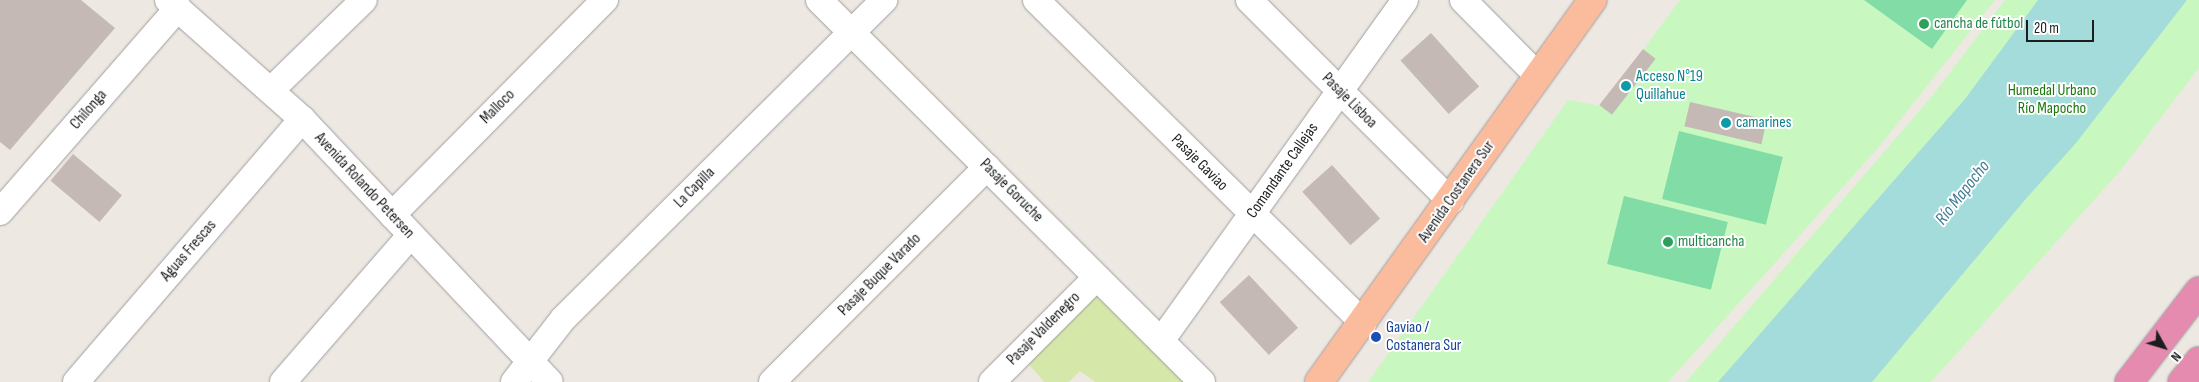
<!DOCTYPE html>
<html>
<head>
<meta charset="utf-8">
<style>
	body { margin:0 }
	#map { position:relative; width:2199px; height:382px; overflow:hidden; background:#eee8e3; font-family:"Sofia Sans Condensed",sans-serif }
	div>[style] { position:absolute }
	.grass>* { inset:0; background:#d6e8a9 }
	.park>* { inset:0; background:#c8f8c0 }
	.pitch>* { inset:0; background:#82dca5; transform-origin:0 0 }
	.water>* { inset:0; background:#a4dbdb }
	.building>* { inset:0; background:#c5b9b6; transform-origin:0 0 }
	.roads { filter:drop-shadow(0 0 1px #9e9e9e) drop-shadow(0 0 1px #9e9e9e) }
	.minor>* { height:26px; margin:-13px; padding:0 13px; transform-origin:13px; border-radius:13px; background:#fff }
	.major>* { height:28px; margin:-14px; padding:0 14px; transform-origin:14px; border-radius:14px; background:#fabc9c }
	.highway>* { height:28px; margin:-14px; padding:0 14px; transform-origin:14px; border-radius:14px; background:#e58bb0 }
	.dots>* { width:14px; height:14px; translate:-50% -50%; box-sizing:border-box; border:2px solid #fff; border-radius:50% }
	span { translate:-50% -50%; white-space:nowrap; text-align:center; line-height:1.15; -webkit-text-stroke:4px #fff; paint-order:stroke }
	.leisure-label { font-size:16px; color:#27864d }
	.left { translate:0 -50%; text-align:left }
	.culture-label { font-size:16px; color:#0d838f }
	.park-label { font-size:16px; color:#1d790d }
	.street-label { font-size:16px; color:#1d1d1d }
	.transit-label { font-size:16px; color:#164399 }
	.water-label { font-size:18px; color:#427e94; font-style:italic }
	.north { position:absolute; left:2139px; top:322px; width:50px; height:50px; -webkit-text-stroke:4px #fff; paint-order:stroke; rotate:129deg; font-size:14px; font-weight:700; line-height:20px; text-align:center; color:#1d1d1d }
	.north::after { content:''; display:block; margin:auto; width:18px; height:22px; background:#1d1d1d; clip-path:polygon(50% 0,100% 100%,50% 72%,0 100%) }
	.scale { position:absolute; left:2026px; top:20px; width:68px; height:22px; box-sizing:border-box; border:2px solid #1d1d1d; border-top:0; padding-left:6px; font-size:15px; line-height:18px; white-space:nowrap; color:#1d1d1d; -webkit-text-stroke:4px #fff; paint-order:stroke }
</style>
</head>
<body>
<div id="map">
	<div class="grass">
		<div style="clip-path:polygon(1099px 293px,1191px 382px,1095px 382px,1080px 371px,1069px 382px,1044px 382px,1026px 361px)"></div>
	</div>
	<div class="park">
		<div style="clip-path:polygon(1680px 0,1995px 0,1878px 148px,1668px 382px,1368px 382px,1568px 100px,1601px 106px)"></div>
		<div style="clip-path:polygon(2005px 0,2199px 0,2199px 68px,2120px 171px,1931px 382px,1686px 382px,1932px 96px)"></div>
	</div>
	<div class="pitch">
		<div style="clip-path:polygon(1864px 0,1967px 0,1932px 49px)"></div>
		<div style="left:1679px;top:131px;width:107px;height:70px;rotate:14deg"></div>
		<div style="left:1624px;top:196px;width:107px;height:70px;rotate:14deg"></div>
	</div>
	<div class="water">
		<div style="clip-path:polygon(2038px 0,2187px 0,2076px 143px,2024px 201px,1872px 382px,1718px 382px,1965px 99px)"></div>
	</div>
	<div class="building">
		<div style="clip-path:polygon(0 0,81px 0,115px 28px,10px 150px,0 142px)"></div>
		<div style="left:1431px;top:33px;width:72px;height:41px;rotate:48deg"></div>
		<div style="left:1643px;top:49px;width:16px;height:71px;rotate:38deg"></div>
		<div style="left:1690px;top:102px;width:79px;height:25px;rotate:13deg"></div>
		<div style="left:73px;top:154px;width:64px;height:35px;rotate:40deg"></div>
		<div style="left:1332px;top:165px;width:72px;height:40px;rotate:48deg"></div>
		<div style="left:1249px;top:275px;width:72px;height:40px;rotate:47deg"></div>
	</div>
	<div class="roads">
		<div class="minor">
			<div style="left:168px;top:0;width:179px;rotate:41.6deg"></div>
			<div style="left:302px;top:119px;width:361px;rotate:46.7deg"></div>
			<div style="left:819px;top:0;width:541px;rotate:44.93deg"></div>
			<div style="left:1036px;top:0;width:460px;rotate:44.6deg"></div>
			<div style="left:1249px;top:0;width:285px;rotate:44.9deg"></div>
			<div style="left:1463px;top:0;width:107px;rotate:45.4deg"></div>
			<div style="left:271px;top:90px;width:129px;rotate:-44.1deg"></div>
			<div style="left:0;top:212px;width:271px;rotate:-48.9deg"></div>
			<div style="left:392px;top:215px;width:303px;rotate:-45.3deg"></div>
			<div style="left:1161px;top:341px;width:419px;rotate:-54.4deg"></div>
			<div style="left:76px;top:382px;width:347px;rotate:-49.3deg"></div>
			<div style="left:283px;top:382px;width:195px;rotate:-49deg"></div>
			<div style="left:514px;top:382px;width:80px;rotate:-52.1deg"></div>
			<div style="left:563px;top:319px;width:453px;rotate:-44.8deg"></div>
			<div style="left:772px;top:382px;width:304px;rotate:-45deg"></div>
			<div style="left:992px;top:382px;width:148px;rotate:-45deg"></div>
		</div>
		<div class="major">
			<div style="left:1319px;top:382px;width:470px;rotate:-54.4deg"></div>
		</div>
		<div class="highway">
			<div style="left:2129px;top:382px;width:115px;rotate:-52.4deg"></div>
			<div style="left:2182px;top:382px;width:27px;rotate:-51deg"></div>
		</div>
	</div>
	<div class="dots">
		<div style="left:1924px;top:24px;background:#2e9e5b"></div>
		<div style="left:1626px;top:86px;background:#0f9aa8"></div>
		<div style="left:1726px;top:123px;background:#0f9aa8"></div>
		<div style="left:1668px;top:242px;background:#2e9e5b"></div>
		<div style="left:1376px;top:337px;background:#1a4fb4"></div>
	</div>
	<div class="leisure-label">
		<span class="left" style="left:1934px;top:24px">cancha de fútbol</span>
		<span class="left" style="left:1678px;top:242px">multicancha</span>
	</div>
	<div class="culture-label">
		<span class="left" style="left:1636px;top:86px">Acceso N°19<br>Quillahue</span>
		<span class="left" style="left:1736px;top:123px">camarines</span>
	</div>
	<div class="park-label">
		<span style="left:2052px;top:100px">Humedal Urbano<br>Río Mapocho</span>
	</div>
	<div class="street-label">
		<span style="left:1349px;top:101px;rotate:45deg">Pasaje Lisboa</span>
		<span style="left:498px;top:107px;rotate:-45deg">Malloco</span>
		<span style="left:89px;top:110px;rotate:-49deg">Chilonga</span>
		<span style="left:1199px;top:163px;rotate:45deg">Pasaje Gaviao</span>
		<span style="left:1283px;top:171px;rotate:-55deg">Comandante Callejas</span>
		<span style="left:364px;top:186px;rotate:47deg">Avenida Rolando Petersen</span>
		<span style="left:695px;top:188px;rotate:-45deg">La Capilla</span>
		<span style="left:1011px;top:191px;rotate:45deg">Pasaje Goruche</span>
		<span style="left:1457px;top:192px;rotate:-55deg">Avenida Costanera Sur</span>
		<span style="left:189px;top:251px;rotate:-49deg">Aguas Frescas</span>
		<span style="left:880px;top:275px;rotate:-45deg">Pasaje Buque Varado</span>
		<span style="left:1044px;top:329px;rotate:-45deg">Pasaje Valdenegro</span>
	</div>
	<div class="transit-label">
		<span class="left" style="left:1386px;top:337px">Gaviao /<br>Costanera Sur</span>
	</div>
	<div class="water-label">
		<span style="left:1963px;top:193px;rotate:-52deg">Río Mapocho</span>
	</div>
	<div class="north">N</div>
	<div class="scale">20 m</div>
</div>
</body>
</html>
